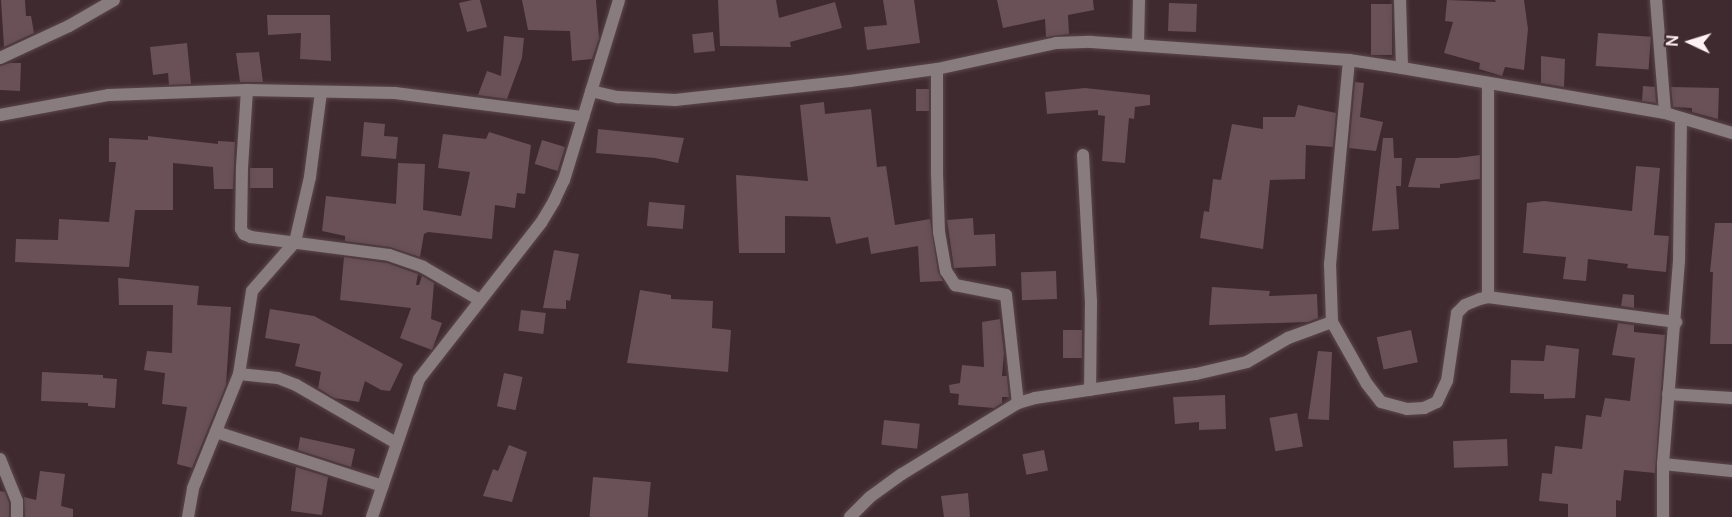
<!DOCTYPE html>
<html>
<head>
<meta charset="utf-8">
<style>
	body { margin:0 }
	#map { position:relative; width:1732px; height:517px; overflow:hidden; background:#3f2a30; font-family:Manrope,sans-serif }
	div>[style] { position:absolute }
	.building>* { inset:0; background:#695157; transform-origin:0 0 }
	.roads { filter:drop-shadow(0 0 2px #5a464b) drop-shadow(0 0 2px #5a464b) }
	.street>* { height:12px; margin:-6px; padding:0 6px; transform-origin:6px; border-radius:6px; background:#887c7f }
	span { translate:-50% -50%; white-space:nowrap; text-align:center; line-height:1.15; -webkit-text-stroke:4.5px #3f2a30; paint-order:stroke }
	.north { position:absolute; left:1660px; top:12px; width:60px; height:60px; -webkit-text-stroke:4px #3f2a30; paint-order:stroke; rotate:274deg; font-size:16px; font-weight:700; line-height:24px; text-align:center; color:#fff0f3 }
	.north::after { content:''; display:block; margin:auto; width:21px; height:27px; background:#fff0f3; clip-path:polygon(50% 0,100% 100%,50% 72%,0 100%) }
</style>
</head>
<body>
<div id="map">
	<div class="building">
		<div style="clip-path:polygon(1px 0,25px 0,26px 16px,31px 16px,34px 33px,4px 47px)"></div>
		<div style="clip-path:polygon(472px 0,480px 0,487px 27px,467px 32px,459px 3px)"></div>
		<div style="clip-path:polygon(522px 0,596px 0,599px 38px,592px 59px,572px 61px,570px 31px,528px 30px)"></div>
		<div style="clip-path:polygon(718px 0,776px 0,779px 18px,835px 2px,842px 28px,790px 42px,791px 47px,720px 46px)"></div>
		<div style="clip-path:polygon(883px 0,914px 0,920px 43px,867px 50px,864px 27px,887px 25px)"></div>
		<div style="clip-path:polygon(997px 0,1093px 0,1094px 10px,1068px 15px,1069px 34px,1046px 37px,1045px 19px,1003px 28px)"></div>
		<div style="clip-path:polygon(1447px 0,1496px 2px,1495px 0,1524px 0,1528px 29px,1524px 70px,1505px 67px,1502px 76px,1479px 69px,1480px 63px,1444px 53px,1453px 22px,1445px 21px)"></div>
		<div style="left:1169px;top:3px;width:28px;height:28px;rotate:2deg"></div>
		<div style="left:1371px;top:4px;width:21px;height:51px"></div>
		<div style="clip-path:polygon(267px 15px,330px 15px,331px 61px,300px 59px,301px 33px,268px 35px)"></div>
		<div style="left:713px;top:32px;width:19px;height:21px;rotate:84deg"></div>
		<div style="left:1598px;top:33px;width:53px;height:33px;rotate:4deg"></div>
		<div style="clip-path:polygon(504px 36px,524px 38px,522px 58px,507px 99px,478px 95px,487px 71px,501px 76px)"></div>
		<div style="clip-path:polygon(187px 43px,191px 84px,169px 85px,168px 73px,153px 75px,150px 47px)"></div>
		<div style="clip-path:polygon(259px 52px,263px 82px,240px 82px,236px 53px)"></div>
		<div style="clip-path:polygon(1541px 56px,1565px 59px,1564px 87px,1541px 83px)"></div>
		<div style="clip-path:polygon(10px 63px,21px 63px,20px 91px,0 90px,0 66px)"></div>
		<div style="clip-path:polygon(1355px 82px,1364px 83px,1360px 117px,1383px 122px,1376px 151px,1349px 148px)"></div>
		<div style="clip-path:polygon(1643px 86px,1655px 87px,1656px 103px,1642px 101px)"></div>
		<div style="clip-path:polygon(1671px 87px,1719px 88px,1718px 119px,1692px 112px,1692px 108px,1673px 107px)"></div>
		<div style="clip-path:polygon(1085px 88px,1150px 95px,1150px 105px,1135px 107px,1134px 119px,1129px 118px,1125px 163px,1102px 161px,1105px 116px,1098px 115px,1098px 110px,1047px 114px,1045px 92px)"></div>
		<div style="left:916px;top:89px;width:13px;height:22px"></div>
		<div style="clip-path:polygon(824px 102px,825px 114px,871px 109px,877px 167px,886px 166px,895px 225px,930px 219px,938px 272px,943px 281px,920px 282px,918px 246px,871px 254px,868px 237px,836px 244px,830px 217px,785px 216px,785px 253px,739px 253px,736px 175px,808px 181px,800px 105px)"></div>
		<div style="clip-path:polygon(1298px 105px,1336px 113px,1333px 147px,1306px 145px,1305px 179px,1270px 180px,1263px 249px,1200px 238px,1204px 211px,1209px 212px,1213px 179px,1221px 180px,1232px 124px,1263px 129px,1263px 117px,1295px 117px)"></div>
		<div style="clip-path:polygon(364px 122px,385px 124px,384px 136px,398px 137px,396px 159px,361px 156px)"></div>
		<div style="clip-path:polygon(598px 129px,684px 138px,678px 163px,655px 158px,596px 153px)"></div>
		<div style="clip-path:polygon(489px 132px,531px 145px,525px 194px,517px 193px,515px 208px,495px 205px,492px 239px,428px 232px,424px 234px,420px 257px,390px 247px,345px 241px,345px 236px,322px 231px,326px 196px,396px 204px,398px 163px,425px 164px,423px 210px,461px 216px,470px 172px,438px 168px,443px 134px,486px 139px)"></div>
		<div style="clip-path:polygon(148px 136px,218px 144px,218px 141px,235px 142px,233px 189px,214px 189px,213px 167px,173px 163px,173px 210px,135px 210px,129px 267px,15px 262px,16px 239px,58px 240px,59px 219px,109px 222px,116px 162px,109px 162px,109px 138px,148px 140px)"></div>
		<div style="clip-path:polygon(1383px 138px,1393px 138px,1394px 158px,1402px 158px,1401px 186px,1396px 186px,1399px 229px,1372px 231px)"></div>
		<div style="left:542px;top:140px;width:24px;height:25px;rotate:17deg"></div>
		<div style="clip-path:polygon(1480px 155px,1480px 179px,1440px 184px,1440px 188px,1408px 187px,1416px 158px,1457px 158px)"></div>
		<div style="clip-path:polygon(1636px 166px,1660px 168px,1654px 235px,1669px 236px,1666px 272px,1627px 268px,1628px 264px,1588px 259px,1586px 281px,1563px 279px,1566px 257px,1523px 253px,1527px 203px,1544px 201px,1632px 211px)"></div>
		<div style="left:250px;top:168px;width:23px;height:20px"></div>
		<div style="left:649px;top:202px;width:36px;height:24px;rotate:5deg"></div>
		<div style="clip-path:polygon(973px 218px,974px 235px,995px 234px,996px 266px,954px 268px,947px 220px)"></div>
		<div style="clip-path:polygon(1715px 223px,1732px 223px,1732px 344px,1710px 344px,1713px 272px,1710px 272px)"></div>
		<div style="clip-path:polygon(554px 250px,579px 254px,570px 301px,566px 300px,566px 309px,543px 308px)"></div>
		<div style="clip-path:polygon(344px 257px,387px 263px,418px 274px,416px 285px,419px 285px,422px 276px,434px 283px,431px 319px,442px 323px,432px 350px,400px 338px,411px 308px,340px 300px)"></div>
		<div style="left:1056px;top:271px;width:28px;height:35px;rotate:88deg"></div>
		<div style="clip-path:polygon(118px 278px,199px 286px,197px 305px,231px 307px,226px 385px,192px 468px,177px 464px,187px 407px,162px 404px,165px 373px,144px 370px,147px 351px,172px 353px,173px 305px,119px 305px)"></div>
		<div style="clip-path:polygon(1212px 287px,1270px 291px,1269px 296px,1317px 294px,1318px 318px,1308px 322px,1209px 325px)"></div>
		<div style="clip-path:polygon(640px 290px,671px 295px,671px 299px,713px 301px,712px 328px,731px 330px,728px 372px,627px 363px)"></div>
		<div style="clip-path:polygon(1623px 294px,1634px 295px,1634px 308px,1621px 306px)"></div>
		<div style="clip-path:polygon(270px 309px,314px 316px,403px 364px,390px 391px,381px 390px,365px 381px,359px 402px,334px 398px,318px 388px,321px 372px,295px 366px,300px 344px,265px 338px)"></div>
		<div style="left:521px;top:310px;width:25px;height:21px;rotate:7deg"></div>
		<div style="clip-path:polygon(1000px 319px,1004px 353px,1002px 376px,1007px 376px,1009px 397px,1002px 397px,1002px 403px,994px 408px,958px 405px,959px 394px,950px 393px,949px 385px,960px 383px,962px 365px,984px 367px,982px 322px)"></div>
		<div style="clip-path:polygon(1618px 323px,1634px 325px,1634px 332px,1665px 335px,1655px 473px,1624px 470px,1621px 501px,1616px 500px,1616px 517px,1568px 517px,1568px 504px,1539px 501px,1542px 473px,1552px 474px,1555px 446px,1582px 449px,1586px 415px,1601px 417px,1605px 398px,1630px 401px,1635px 358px,1612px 355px)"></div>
		<div style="left:1063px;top:330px;width:19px;height:28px"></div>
		<div style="left:1411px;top:330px;width:33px;height:35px;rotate:78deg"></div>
		<div style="clip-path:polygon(1546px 345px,1579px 349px,1575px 398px,1544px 399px,1544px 394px,1510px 393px,1511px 360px,1544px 361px)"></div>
		<div style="clip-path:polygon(1318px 351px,1332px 352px,1329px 420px,1308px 419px)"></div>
		<div style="clip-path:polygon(42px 372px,103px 375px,103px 378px,117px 379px,115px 408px,88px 406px,88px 403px,41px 401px)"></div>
		<div style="left:504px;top:373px;width:19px;height:34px;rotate:12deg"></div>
		<div style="clip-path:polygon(1225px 395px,1226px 429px,1199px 430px,1199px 422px,1175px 424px,1173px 397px)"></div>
		<div style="left:1297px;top:413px;width:34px;height:28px;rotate:80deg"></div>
		<div style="left:884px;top:420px;width:36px;height:25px;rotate:6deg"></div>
		<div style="clip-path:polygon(300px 437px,355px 449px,351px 467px,298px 450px)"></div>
		<div style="left:1507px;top:439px;width:27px;height:54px;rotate:88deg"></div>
		<div style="clip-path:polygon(509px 445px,527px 452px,512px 502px,483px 496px,493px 469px,498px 471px)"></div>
		<div style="left:1044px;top:450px;width:21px;height:22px;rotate:79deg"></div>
		<div style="clip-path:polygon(296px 467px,328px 477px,322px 515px,291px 511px)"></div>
		<div style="clip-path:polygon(40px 471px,65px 474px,61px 506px,73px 509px,73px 517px,25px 517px,24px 497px,36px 500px)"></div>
		<div style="left:593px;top:477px;width:58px;height:40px;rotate:5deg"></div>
		<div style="clip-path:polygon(0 491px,5px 492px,9px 503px,9px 517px,0 517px)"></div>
		<div style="clip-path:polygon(968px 493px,970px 517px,944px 517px,941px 496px)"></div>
	</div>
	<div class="roads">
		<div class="street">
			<div style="left:1400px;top:0;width:68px;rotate:88.3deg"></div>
			<div style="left:1656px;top:0;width:113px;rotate:85.4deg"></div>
			<div style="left:1138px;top:44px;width:44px;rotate:-88.7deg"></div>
			<div style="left:0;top:58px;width:76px;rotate:-24.9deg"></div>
			<div style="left:69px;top:26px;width:52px;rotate:-30deg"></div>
			<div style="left:1349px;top:60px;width:205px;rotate:95.3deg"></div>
			<div style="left:1330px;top:264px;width:58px;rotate:88deg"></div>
			<div style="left:1332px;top:322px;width:71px;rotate:60.6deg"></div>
			<div style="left:1367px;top:384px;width:23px;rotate:52deg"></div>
			<div style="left:1381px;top:402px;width:27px;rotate:15deg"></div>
			<div style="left:1407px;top:409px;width:17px;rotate:-3deg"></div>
			<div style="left:1424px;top:408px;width:14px;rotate:-25deg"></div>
			<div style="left:1437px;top:402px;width:23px;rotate:-65deg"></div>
			<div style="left:1447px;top:381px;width:69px;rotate:-81.6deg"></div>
			<div style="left:1457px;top:313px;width:11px;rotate:-45deg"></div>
			<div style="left:1465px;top:305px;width:16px;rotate:-22deg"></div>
			<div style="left:1480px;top:299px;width:8px;rotate:-14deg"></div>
			<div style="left:1488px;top:297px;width:190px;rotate:7.6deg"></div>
			<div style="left:937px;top:69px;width:104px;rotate:90deg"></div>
			<div style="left:937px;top:173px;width:59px;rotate:88.1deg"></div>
			<div style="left:939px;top:232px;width:40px;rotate:80deg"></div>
			<div style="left:946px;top:271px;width:17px;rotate:57deg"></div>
			<div style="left:955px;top:285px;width:52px;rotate:11.1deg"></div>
			<div style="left:1006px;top:295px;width:109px;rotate:83.7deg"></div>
			<div style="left:247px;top:90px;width:77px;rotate:93.7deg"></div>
			<div style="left:242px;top:167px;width:62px;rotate:90.9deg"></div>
			<div style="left:241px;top:229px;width:6px;rotate:59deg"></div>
			<div style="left:244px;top:234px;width:8px;rotate:23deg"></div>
			<div style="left:251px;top:237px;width:139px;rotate:7.4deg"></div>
			<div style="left:389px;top:255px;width:36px;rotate:19deg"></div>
			<div style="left:423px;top:267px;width:66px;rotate:30.1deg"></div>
			<div style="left:591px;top:91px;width:28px;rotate:13deg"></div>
			<div style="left:618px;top:97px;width:57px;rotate:3deg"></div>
			<div style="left:675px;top:100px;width:176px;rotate:-6.2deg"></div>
			<div style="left:850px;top:81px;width:88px;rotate:-7.9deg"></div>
			<div style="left:937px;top:69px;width:122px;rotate:-12.3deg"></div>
			<div style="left:1056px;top:43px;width:35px;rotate:-2deg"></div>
			<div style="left:1091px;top:42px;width:259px;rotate:4deg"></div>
			<div style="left:1349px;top:60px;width:54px;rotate:8.6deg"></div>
			<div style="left:1402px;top:68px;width:267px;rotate:9.7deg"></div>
			<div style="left:1665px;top:113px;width:70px;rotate:16.6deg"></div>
			<div style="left:321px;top:92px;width:86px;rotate:97.4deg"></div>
			<div style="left:310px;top:177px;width:67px;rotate:103deg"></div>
			<div style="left:295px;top:242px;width:65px;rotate:131.3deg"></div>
			<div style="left:252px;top:291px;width:84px;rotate:98.9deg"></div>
			<div style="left:239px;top:374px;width:39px;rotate:6deg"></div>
			<div style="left:278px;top:378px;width:19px;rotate:21deg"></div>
			<div style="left:296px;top:385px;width:116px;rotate:30.1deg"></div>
			<div style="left:0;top:115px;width:111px;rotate:-10.4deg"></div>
			<div style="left:109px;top:95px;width:138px;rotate:-2.1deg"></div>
			<div style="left:247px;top:90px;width:148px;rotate:1.2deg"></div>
			<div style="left:395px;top:93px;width:190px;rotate:7.3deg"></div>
			<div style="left:1083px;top:155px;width:146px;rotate:86.9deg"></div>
			<div style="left:1091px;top:301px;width:89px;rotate:90.6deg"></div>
			<div style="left:1488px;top:297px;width:213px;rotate:-90deg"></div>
			<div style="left:1668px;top:394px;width:64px;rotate:3.6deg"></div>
			<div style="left:216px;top:432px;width:175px;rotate:18deg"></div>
			<div style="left:0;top:459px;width:45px;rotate:68deg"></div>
			<div style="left:17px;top:501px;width:16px;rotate:90deg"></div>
			<div style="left:1663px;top:464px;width:69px;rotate:5.8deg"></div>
			<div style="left:188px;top:517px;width:29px;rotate:-80deg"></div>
			<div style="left:193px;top:488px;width:123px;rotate:-68deg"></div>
			<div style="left:372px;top:517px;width:146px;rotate:-71.2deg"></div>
			<div style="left:419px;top:379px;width:198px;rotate:-52deg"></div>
			<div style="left:541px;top:223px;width:26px;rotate:-59deg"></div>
			<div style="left:554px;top:201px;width:23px;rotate:-65deg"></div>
			<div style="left:564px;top:180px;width:188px;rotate:-73deg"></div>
			<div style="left:850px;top:517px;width:28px;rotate:-45deg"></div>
			<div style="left:870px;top:497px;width:39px;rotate:-36deg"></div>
			<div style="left:902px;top:474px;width:136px;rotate:-31.5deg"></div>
			<div style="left:1018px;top:403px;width:18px;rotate:-16deg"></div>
			<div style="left:1035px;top:398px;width:163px;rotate:-8.5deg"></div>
			<div style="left:1196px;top:374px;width:52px;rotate:-13.2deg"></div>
			<div style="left:1247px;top:362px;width:48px;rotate:-30.3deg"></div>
			<div style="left:1288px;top:338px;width:47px;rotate:-20deg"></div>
			<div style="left:1663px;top:517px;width:53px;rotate:-90deg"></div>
			<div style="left:1663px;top:464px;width:204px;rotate:-85.5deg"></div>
			<div style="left:1679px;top:261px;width:143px;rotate:-89.2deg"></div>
		</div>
	</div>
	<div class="north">N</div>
</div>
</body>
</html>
